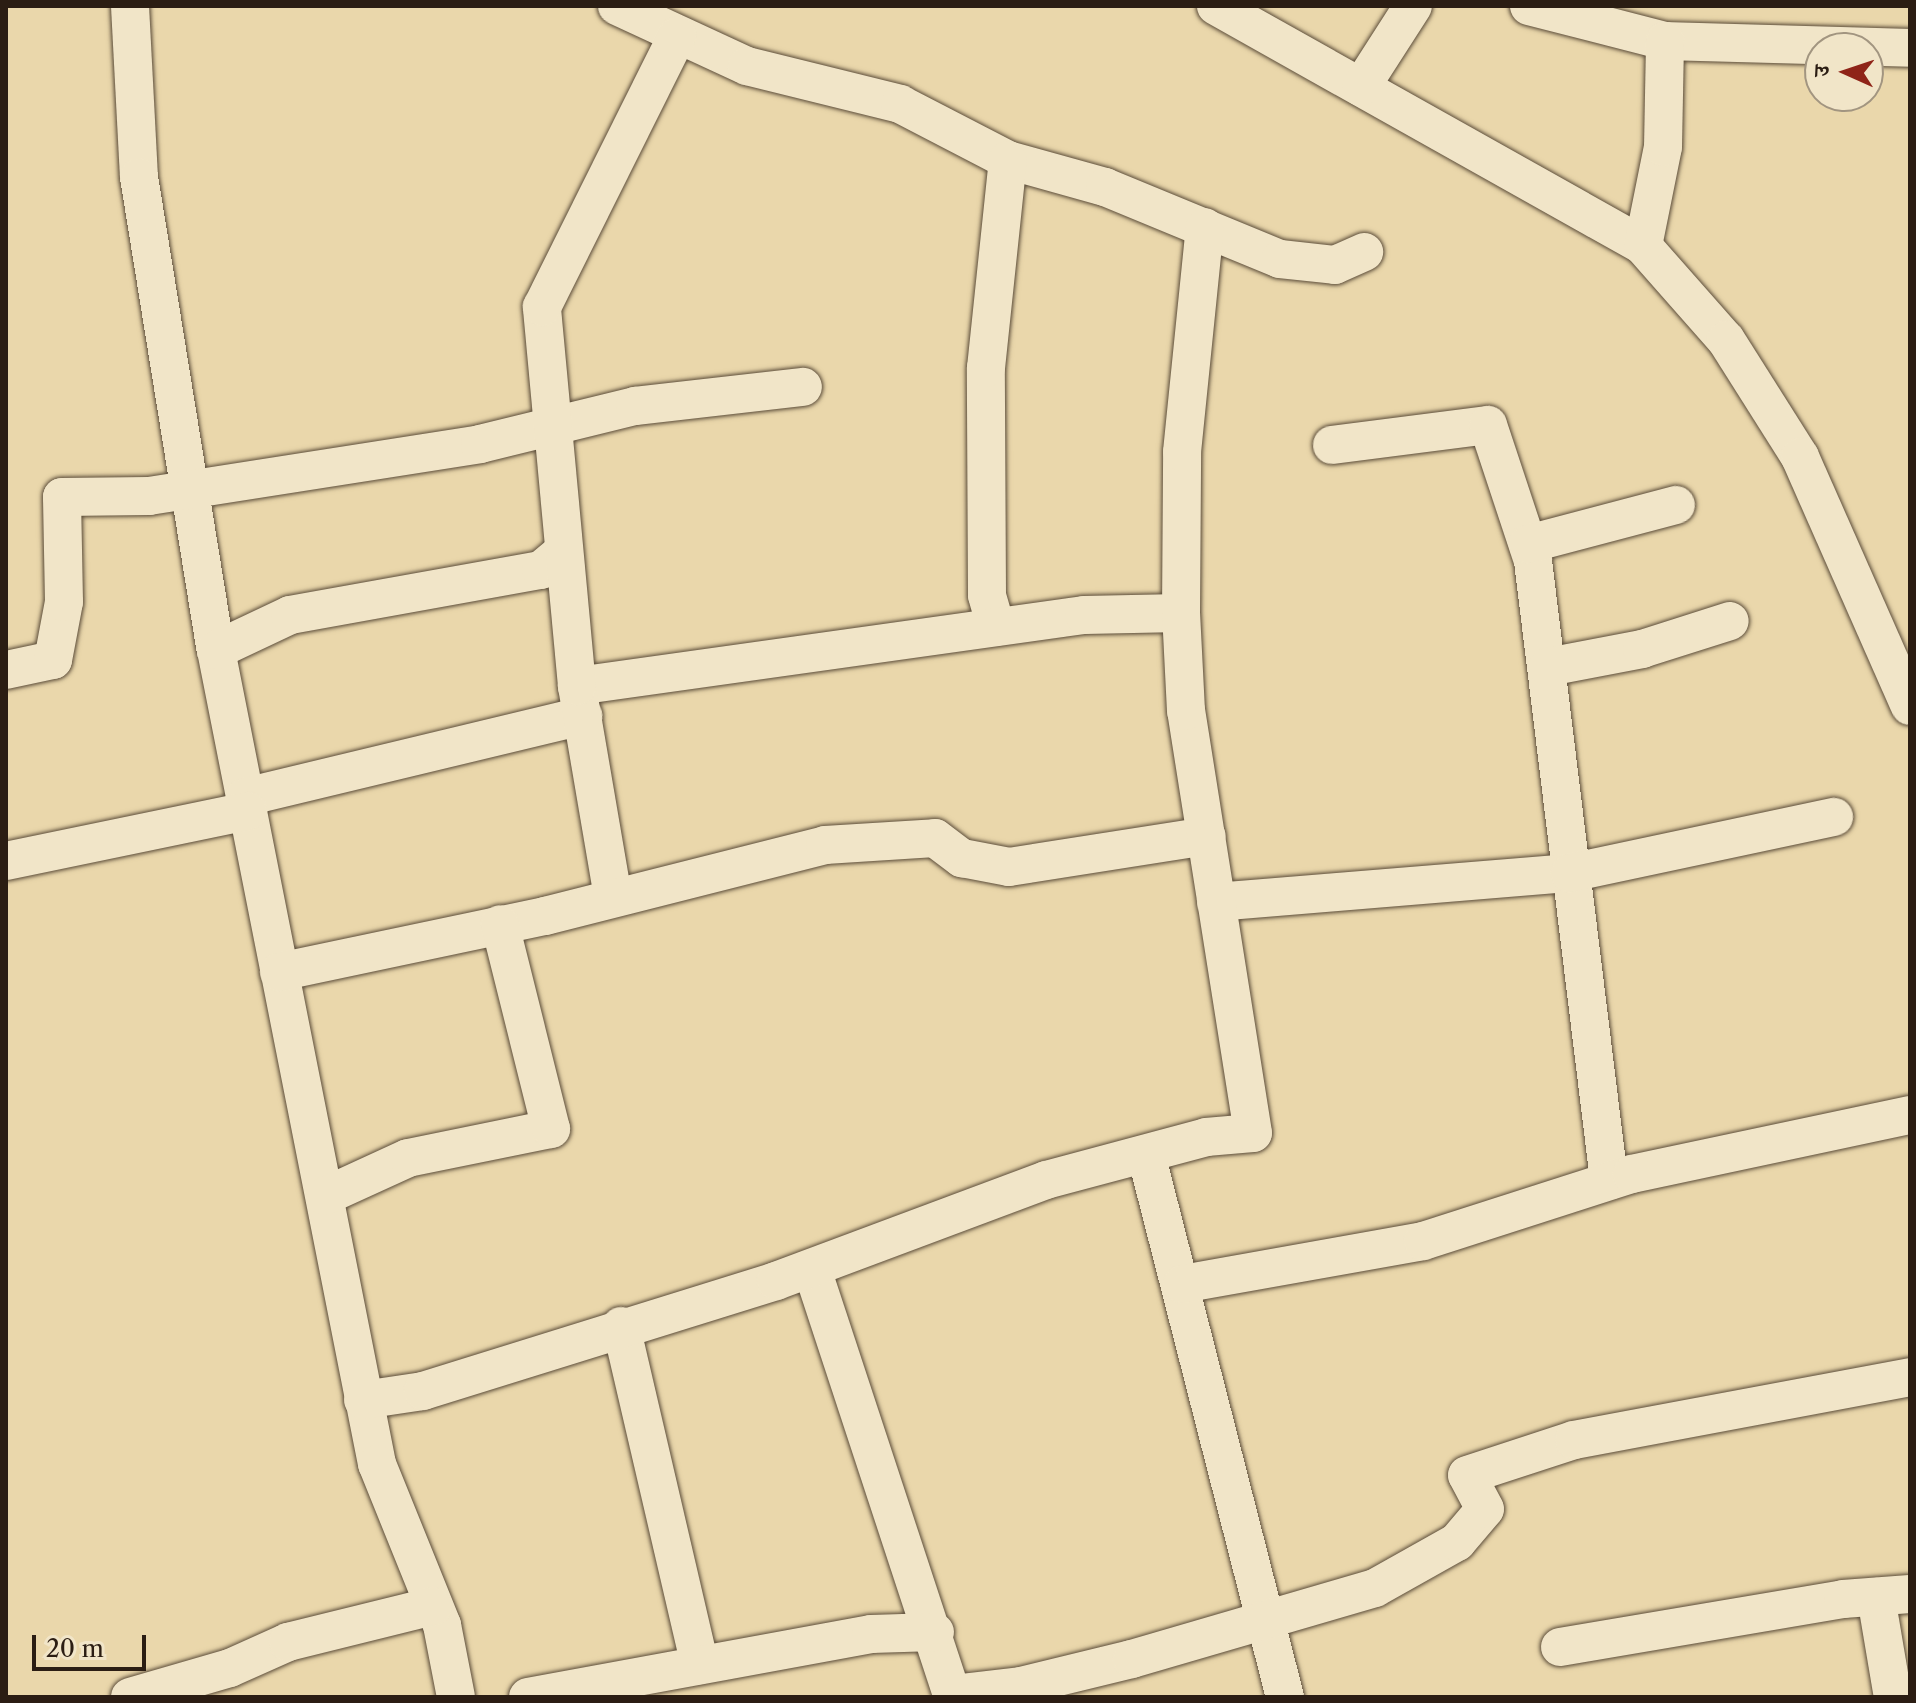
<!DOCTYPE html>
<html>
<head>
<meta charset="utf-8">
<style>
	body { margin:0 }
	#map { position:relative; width:1916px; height:1703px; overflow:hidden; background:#ead7ab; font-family:"Libre Caslon Text","Noto Serif Devanagari",serif }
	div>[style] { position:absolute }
	.roads { filter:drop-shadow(0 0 2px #5b4c39) drop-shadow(0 0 2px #5b4c39) }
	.minor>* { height:38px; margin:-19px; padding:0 19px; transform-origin:19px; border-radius:19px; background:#f1e5c8 }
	span { translate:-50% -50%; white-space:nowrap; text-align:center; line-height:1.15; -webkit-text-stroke:7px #f1e5c8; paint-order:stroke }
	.frame { position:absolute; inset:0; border:8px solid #2b1d13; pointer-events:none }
	.north { position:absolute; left:1804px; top:32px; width:80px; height:80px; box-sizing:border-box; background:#f1e5c8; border:2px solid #a29580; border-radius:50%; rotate:273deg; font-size:22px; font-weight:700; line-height:32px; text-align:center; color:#2b1d13 }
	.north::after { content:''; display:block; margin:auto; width:28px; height:36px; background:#8f2418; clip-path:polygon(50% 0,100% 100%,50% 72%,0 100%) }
	.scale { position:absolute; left:32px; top:1635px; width:114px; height:36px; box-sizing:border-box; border:4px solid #2b1d13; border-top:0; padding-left:10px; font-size:24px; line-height:28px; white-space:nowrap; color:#2b1d13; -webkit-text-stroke:6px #f1e5c8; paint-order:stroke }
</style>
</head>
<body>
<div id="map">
	<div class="roads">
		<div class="minor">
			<div style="left:130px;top:6px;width:171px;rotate:87deg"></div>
			<div style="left:139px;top:177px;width:479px;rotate:80.8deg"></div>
			<div style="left:216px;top:650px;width:830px;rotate:78.81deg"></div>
			<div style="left:377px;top:1464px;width:174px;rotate:68deg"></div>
			<div style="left:442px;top:1625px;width:73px;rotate:79deg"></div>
			<div style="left:617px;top:6px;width:143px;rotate:24.8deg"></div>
			<div style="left:747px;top:66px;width:158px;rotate:13.9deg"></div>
			<div style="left:900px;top:104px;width:122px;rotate:27.4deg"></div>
			<div style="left:1008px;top:160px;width:101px;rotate:15.6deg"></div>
			<div style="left:1105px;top:187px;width:189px;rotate:22.4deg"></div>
			<div style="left:1280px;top:259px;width:55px;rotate:6.2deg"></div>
			<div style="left:1335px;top:265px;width:32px;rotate:-24deg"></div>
			<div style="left:1216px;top:6px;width:490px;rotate:29.3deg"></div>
			<div style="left:1643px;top:246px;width:125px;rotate:48.6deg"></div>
			<div style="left:1726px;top:340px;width:138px;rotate:57.7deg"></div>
			<div style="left:1800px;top:457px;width:272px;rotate:66.2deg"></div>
			<div style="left:1529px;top:6px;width:140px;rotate:14.4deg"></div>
			<div style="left:1665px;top:41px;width:245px;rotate:1.6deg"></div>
			<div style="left:1361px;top:87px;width:96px;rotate:-57.3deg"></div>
			<div style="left:1643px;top:246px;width:101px;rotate:-78.6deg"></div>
			<div style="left:1663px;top:147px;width:106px;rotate:-88.9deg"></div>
			<div style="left:1332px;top:445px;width:157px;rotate:-7.3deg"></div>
			<div style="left:1488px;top:425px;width:143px;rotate:71.7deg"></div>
			<div style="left:1533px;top:561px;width:624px;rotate:83deg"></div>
			<div style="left:1528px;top:544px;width:153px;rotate:-14.8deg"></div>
			<div style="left:996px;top:627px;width:33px;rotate:-106deg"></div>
			<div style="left:987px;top:595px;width:227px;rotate:-90.3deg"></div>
			<div style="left:986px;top:368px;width:209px;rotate:-84deg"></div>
			<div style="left:216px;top:650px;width:82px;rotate:-25.3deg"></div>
			<div style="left:290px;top:615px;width:255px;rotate:-10.2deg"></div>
			<div style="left:541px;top:570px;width:30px;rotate:-40deg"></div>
			<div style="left:1548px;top:667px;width:96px;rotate:-10.8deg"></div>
			<div style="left:1642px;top:649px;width:92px;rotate:-17.7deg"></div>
			<div style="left:6px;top:670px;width:48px;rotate:-12deg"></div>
			<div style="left:53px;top:660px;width:59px;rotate:-79.3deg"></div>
			<div style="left:64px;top:602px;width:105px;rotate:-91.1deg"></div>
			<div style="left:62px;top:497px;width:87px;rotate:-0.7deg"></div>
			<div style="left:149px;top:496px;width:335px;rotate:-8.9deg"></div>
			<div style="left:480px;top:444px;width:160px;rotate:-13.8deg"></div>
			<div style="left:635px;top:406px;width:169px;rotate:-6.5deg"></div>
			<div style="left:577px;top:686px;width:512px;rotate:-7.97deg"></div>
			<div style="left:1084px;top:615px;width:97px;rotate:-1.2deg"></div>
			<div style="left:245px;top:797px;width:348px;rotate:-13.5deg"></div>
			<div style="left:6px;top:861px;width:247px;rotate:-11.7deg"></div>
			<div style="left:613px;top:897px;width:214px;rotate:-99.7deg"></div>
			<div style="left:577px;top:686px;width:381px;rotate:-95.3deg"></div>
			<div style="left:542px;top:307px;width:303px;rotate:-63.5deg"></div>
			<div style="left:1216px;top:902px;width:355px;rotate:-4.7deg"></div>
			<div style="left:1570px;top:873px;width:270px;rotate:-12deg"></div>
			<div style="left:279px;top:972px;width:272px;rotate:-11.9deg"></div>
			<div style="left:545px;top:916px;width:289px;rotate:-14.2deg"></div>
			<div style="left:825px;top:845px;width:110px;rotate:-3.6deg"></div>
			<div style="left:935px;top:838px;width:34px;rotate:37deg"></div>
			<div style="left:962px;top:858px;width:48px;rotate:10.8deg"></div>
			<div style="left:1009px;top:867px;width:200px;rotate:-8.9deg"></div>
			<div style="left:1147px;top:1158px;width:556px;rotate:75.64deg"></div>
			<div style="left:325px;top:1196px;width:91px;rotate:-24.6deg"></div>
			<div style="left:408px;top:1158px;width:146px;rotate:-11.5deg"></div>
			<div style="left:551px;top:1129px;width:211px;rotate:-104deg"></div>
			<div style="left:812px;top:1269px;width:451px;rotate:71.8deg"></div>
			<div style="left:1182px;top:1284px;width:245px;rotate:-10.1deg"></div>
			<div style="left:1423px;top:1241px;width:219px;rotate:-17.8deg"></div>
			<div style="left:1632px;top:1174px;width:284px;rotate:-12deg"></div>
			<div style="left:621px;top:1326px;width:348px;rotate:76.9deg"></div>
			<div style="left:363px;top:1400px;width:61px;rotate:-8.5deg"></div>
			<div style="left:423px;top:1391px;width:370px;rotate:-17.3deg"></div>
			<div style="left:776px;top:1281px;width:288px;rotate:-20.5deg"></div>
			<div style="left:1046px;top:1180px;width:166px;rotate:-15deg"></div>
			<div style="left:1206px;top:1137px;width:47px;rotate:-4.9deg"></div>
			<div style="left:1253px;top:1133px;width:427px;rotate:-99deg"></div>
			<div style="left:1186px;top:711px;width:98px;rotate:-92.9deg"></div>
			<div style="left:1181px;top:613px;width:161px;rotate:-89.6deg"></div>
			<div style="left:1182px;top:452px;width:226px;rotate:-84.2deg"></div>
			<div style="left:1876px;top:1597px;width:101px;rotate:80.4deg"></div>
			<div style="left:1560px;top:1647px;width:287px;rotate:-9.6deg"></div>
			<div style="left:1843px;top:1599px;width:67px;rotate:-4.3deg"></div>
			<div style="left:952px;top:1694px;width:69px;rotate:-6.6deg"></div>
			<div style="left:1021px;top:1686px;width:114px;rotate:-13.7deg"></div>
			<div style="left:1132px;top:1659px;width:253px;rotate:-16.3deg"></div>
			<div style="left:1375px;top:1588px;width:94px;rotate:-29.3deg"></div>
			<div style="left:1457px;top:1542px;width:43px;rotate:-49.7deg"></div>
			<div style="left:1485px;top:1509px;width:38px;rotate:-118deg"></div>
			<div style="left:1467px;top:1475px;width:113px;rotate:-18.1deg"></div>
			<div style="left:1574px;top:1440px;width:342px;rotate:-10.6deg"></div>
			<div style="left:130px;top:1697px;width:104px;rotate:-16.2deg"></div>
			<div style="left:230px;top:1668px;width:64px;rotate:-24.1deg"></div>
			<div style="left:288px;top:1642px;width:149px;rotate:-13.9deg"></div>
			<div style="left:528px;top:1697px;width:349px;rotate:-10.4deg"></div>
			<div style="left:871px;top:1634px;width:64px;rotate:-1.8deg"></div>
		</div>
	</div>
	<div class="frame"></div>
	<div class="north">उ</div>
	<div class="scale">20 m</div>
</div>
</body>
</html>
